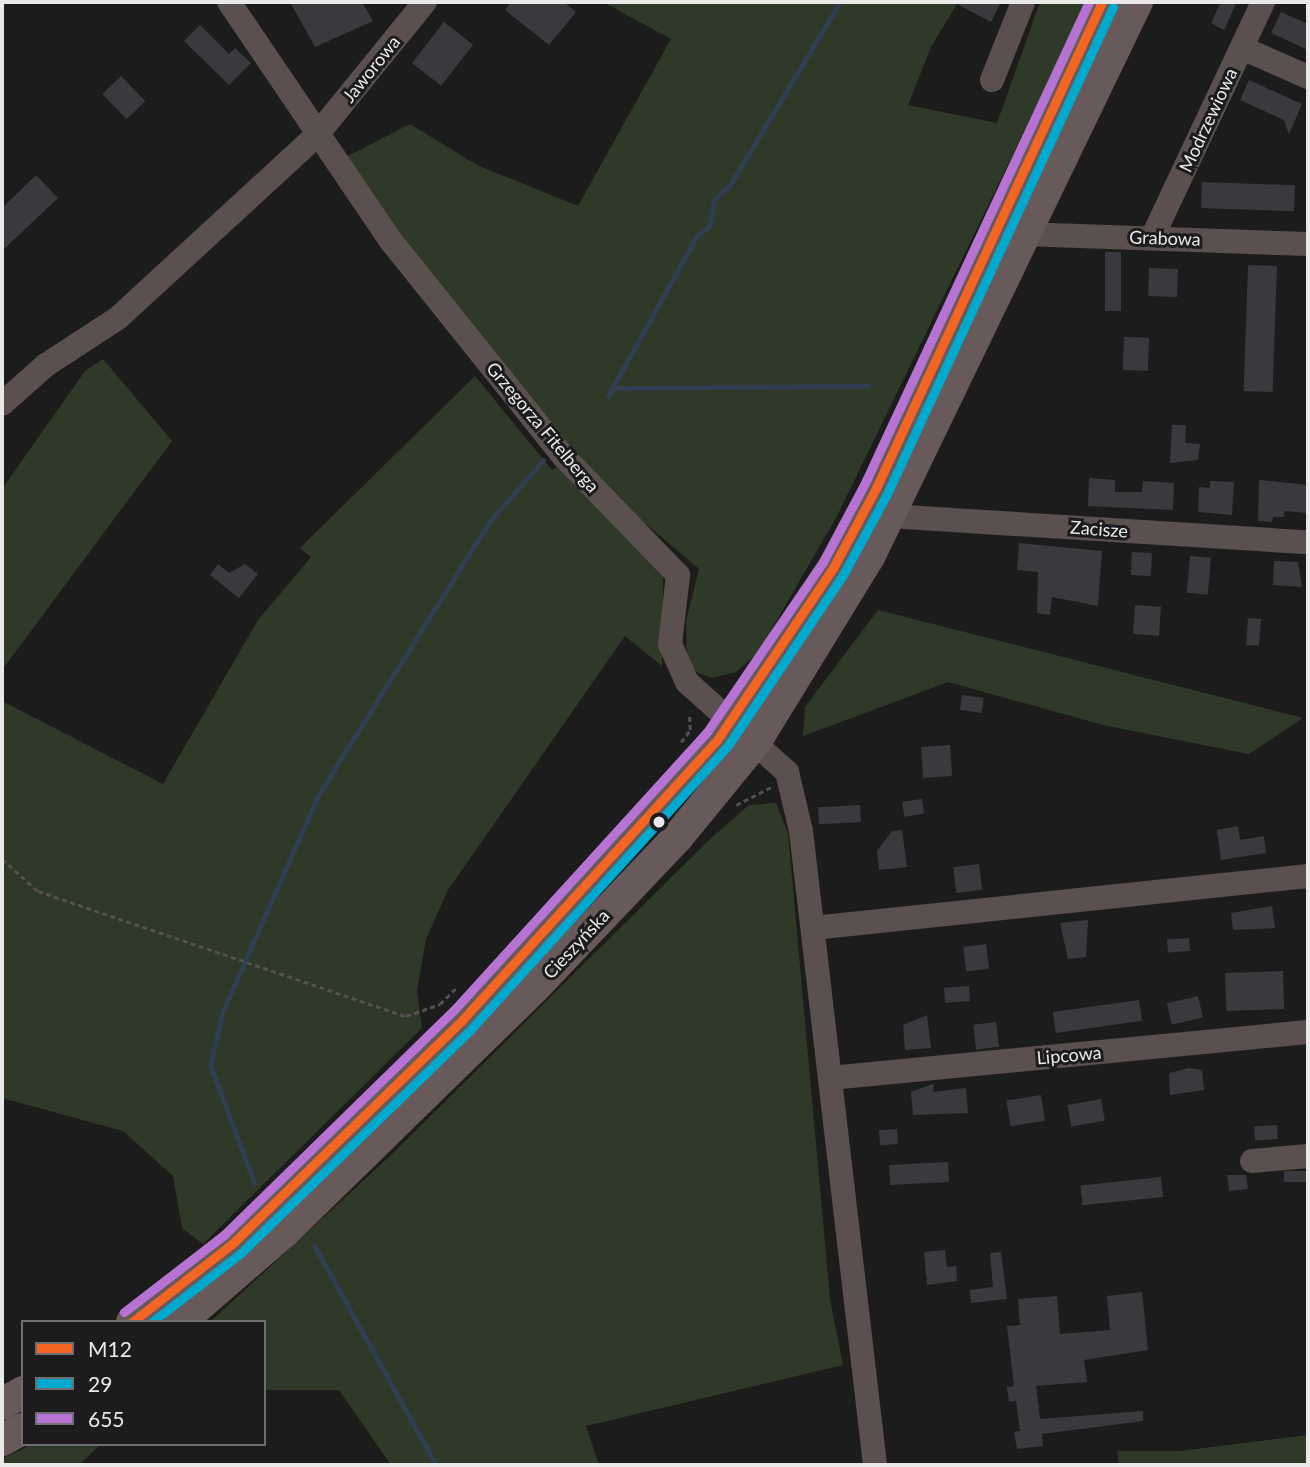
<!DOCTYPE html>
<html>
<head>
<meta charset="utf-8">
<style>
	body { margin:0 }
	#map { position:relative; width:1310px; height:1467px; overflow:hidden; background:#1c1c1c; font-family:Lato,sans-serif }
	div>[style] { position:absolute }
	.green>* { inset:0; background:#2f3928 }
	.stream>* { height:5px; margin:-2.5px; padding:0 2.5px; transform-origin:2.5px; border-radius:2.5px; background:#2f3e50 }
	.building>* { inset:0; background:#3a3a3e; transform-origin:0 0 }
	.path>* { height:2.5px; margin-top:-1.25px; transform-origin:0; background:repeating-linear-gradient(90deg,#554f4f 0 5px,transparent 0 8.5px) }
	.minor>* { height:24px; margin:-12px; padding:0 12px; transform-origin:12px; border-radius:12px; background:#5a5050 }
	.major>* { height:32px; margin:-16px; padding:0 16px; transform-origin:16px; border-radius:16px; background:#685a5a }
	.bus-1>* { height:9px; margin:-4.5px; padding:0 4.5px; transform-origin:4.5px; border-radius:4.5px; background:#f26522 }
	.bus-2>* { height:9px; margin:-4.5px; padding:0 4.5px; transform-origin:4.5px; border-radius:4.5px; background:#00a9ce }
	.bus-3>* { height:9px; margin:-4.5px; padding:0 4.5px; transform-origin:4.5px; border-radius:4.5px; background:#b673d3 }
	.dots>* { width:19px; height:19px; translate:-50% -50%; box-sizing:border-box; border:4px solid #1c1b1d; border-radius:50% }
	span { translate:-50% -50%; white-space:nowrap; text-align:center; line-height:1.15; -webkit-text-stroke:6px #1c1b1d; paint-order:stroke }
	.street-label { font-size:18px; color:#eae9ea }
	.frame { position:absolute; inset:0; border:4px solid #eae9ea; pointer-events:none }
	.legend { position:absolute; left:21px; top:1320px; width:245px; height:126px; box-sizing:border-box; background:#1c1b1d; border:2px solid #6e6d6f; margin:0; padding:9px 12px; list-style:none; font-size:21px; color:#eae9ea }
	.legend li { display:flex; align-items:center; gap:14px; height:35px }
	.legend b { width:35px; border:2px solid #6e6d6f }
</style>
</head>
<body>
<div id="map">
	<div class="green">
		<div style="clip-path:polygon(603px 2px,958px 2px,931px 47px,908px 105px,997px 123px,1040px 2px,1087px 2px,837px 516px,758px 653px,736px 672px,712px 678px,696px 672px,687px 659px,686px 621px,699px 569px,584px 471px,342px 159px,410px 124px,477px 165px,578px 206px,671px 39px)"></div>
		<div style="clip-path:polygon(103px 359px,172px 441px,2px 670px,2px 489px,85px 371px)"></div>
		<div style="clip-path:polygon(475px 376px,552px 470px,561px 464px,663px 577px,662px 666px,625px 636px,448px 890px,426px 939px,417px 991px,422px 1028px,203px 1244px,182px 1228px,173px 1176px,123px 1131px,2px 1098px,2px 701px,163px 784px,258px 620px,311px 557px,300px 548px)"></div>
		<div style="clip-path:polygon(878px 610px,1303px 718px,1249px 754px,1103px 725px,948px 682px,803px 736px,805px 707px)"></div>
		<div style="clip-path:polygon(776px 803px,788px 833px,830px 1299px,843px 1365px,586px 1426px,599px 1465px,391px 1465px,339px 1390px,264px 1390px,264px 1322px,210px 1322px,390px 1156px,709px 840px,749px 805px)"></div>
		<div style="clip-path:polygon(1308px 1435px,1308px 1465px,1119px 1465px,1117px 1451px,1180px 1451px)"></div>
		<div style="clip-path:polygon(32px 1444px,101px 1444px,79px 1465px,2px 1465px,2px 1459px)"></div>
	</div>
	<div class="stream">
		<div style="left:615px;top:388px;width:253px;rotate:-0.5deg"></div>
		<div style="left:608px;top:396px;width:182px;rotate:-61deg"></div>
		<div style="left:696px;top:237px;width:18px;rotate:-41deg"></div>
		<div style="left:710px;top:225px;width:25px;rotate:-81deg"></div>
		<div style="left:714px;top:200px;width:22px;rotate:-43deg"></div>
		<div style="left:730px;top:185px;width:214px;rotate:-59deg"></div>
		<div style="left:254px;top:1183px;width:126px;rotate:-110.4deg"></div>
		<div style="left:210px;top:1065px;width:53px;rotate:-77deg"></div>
		<div style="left:222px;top:1013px;width:238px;rotate:-66.2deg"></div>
		<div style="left:318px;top:795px;width:324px;rotate:-57.9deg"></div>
		<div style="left:490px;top:521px;width:81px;rotate:-49deg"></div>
		<div style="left:314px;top:1245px;width:252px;rotate:61deg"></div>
	</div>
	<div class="building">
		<div style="clip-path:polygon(290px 2px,362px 2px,373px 21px,315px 47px)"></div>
		<div style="clip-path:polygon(511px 2px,564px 2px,576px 12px,549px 45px,505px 10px)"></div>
		<div style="clip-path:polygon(953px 2px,1001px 2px,991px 22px)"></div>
		<div style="clip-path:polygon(1221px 2px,1237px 2px,1224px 30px,1211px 23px)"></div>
		<div style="clip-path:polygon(1281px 12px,1308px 24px,1308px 50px,1271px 33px)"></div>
		<div style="left:444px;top:22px;width:37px;height:52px;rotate:38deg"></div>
		<div style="clip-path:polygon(200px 25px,229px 54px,235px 48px,251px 63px,229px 85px,184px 41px)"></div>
		<div style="left:121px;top:76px;width:35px;height:26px;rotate:46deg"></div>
		<div style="clip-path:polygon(1249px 80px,1302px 104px,1289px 134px,1284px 120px,1240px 100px)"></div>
		<div style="clip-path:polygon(36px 175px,58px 198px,2px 251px,2px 208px)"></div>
		<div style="left:1202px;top:182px;width:93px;height:26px;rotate:2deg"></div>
		<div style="left:1105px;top:252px;width:16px;height:59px"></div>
		<div style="left:1248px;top:265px;width:29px;height:126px;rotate:2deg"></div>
		<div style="left:1149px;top:268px;width:29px;height:28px;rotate:2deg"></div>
		<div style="left:1124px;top:337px;width:25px;height:33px;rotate:2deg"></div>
		<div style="clip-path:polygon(1172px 425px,1186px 425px,1185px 443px,1200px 444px,1198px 460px,1170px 463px)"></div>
		<div style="clip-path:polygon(1089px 478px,1115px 480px,1115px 492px,1142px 492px,1143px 481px,1174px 483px,1173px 510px,1088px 506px)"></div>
		<div style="clip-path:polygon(1259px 480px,1308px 485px,1308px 513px,1284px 511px,1284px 517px,1273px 517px,1272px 522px,1258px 521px)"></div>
		<div style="clip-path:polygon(1210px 481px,1234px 482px,1232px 515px,1198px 512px,1199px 487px,1210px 488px)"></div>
		<div style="clip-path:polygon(1019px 543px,1102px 551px,1098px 606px,1052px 597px,1050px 615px,1037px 613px,1038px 572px,1017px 570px)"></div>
		<div style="left:1132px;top:552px;width:20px;height:23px;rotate:3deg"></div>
		<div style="left:1190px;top:556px;width:21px;height:37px;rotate:5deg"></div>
		<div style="clip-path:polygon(1274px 561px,1298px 562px,1302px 587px,1273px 585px)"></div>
		<div style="clip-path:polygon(218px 564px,229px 573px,245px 564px,258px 574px,239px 598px,210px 575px)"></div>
		<div style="left:1135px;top:605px;width:26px;height:29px;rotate:4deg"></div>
		<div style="left:1248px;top:618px;width:13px;height:27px;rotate:4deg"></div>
		<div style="left:962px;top:695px;width:22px;height:15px;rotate:8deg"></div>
		<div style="left:950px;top:745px;width:31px;height:29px;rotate:86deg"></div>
		<div style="left:922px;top:799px;width:15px;height:20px;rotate:82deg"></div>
		<div style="left:860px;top:805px;width:17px;height:42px;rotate:87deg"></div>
		<div style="clip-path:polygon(1238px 826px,1240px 840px,1264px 836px,1266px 853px,1221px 860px,1217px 830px)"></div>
		<div style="clip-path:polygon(902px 830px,907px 867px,879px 870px,877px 851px,892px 831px)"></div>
		<div style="left:979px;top:864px;width:26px;height:26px;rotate:83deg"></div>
		<div style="clip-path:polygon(1272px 906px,1275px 928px,1233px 930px,1231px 913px)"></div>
		<div style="clip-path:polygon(1088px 920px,1086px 957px,1068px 959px,1060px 923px)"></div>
		<div style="left:1189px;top:938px;width:13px;height:22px;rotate:86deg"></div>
		<div style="left:986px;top:944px;width:25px;height:23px;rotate:83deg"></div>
		<div style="left:1283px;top:971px;width:38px;height:58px;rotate:88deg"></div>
		<div style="left:969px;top:986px;width:15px;height:25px;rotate:86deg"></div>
		<div style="left:1198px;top:996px;width:22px;height:32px;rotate:77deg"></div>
		<div style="left:1139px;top:1000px;width:21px;height:87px;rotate:82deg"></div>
		<div style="clip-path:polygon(927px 1015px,931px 1048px,905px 1050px,903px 1025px)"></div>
		<div style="left:996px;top:1022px;width:25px;height:23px;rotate:83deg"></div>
		<div style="clip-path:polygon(1189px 1068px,1202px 1070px,1204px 1090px,1170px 1095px,1169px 1073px)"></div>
		<div style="clip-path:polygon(933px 1084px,934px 1092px,966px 1088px,968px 1113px,913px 1115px,911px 1092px)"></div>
		<div style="left:1041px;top:1095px;width:26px;height:35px;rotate:81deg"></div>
		<div style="left:1101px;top:1099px;width:22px;height:34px;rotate:80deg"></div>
		<div style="left:1277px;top:1125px;width:14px;height:23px;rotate:86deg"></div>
		<div style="left:897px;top:1129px;width:15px;height:18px;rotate:86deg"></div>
		<div style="left:948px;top:1162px;width:20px;height:59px;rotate:87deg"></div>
		<div style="left:1308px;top:1171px;width:11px;height:24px;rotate:90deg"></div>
		<div style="clip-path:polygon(1227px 1175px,1246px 1175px,1248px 1189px,1229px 1191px)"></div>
		<div style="left:1161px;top:1177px;width:20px;height:81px;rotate:84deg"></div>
		<div style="clip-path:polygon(945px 1250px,947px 1267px,956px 1266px,957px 1281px,927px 1285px,924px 1252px)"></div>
		<div style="clip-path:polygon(1001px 1252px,1007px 1299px,971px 1303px,970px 1290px,993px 1287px,990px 1253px)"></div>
		<div style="clip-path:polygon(1142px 1292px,1148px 1350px,1084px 1360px,1087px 1382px,1036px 1386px,1040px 1419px,1143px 1411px,1143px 1421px,1042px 1434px,1043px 1446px,1017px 1449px,1014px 1432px,1020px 1431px,1016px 1401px,1009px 1402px,1007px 1387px,1014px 1386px,1007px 1326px,1020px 1325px,1018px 1299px,1057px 1296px,1060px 1334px,1110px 1330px,1107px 1296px)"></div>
	</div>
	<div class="path">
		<div style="left:681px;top:742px;width:15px;rotate:-53deg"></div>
		<div style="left:690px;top:730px;width:17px;rotate:-93deg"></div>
		<div style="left:736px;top:805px;width:39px;rotate:-27deg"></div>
		<div style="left:2px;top:859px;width:48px;rotate:41.6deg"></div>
		<div style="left:38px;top:891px;width:389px;rotate:18.8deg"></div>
		<div style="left:406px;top:1016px;width:36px;rotate:-19deg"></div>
		<div style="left:440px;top:1004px;width:24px;rotate:-45deg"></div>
	</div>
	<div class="minor">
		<div style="left:229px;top:2px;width:289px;rotate:55.9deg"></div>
		<div style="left:391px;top:241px;width:278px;rotate:51.3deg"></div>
		<div style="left:565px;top:458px;width:163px;rotate:46deg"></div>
		<div style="left:678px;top:575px;width:69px;rotate:96.6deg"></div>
		<div style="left:670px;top:644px;width:42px;rotate:65.9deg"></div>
		<div style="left:687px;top:682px;width:135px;rotate:42deg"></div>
		<div style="left:787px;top:772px;width:61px;rotate:76.7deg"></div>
		<div style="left:801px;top:831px;width:638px;rotate:83.34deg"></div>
		<div style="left:1242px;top:48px;width:72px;rotate:23.7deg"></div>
		<div style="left:992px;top:80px;width:84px;rotate:-68.3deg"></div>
		<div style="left:1022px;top:234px;width:286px;rotate:2deg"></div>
		<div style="left:1152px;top:238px;width:261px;rotate:-64.8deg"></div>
		<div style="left:2px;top:404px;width:59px;rotate:-41.6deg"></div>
		<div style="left:46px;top:365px;width:86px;rotate:-33.1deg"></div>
		<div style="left:118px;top:318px;width:269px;rotate:-42.6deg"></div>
		<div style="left:316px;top:136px;width:173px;rotate:-50.9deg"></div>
		<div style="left:889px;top:516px;width:420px;rotate:3.6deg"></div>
		<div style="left:813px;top:928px;width:498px;rotate:-6deg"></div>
		<div style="left:830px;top:1078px;width:480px;rotate:-5.5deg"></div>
		<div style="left:1252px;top:1161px;width:56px;rotate:-5.1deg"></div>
	</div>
	<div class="major">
		<div style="left:132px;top:1322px;width:127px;rotate:-38deg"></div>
		<div style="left:232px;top:1244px;width:322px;rotate:-44.2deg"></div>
		<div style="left:463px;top:1019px;width:377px;rotate:-47.7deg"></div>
		<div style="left:717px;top:740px;width:207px;rotate:-56deg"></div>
		<div style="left:833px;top:568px;width:91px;rotate:-61.7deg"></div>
		<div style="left:876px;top:488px;width:536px;rotate:-65.06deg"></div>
		<div style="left:180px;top:1322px;width:138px;rotate:-40.9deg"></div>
		<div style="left:284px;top:1232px;width:351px;rotate:-44.3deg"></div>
		<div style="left:535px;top:987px;width:206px;rotate:-46.4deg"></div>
		<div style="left:677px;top:838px;width:125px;rotate:-50.8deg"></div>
		<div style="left:756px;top:741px;width:218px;rotate:-58.5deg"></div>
		<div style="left:870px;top:555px;width:614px;rotate:-64.23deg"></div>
		<div style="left:2px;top:1404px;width:24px;rotate:-30deg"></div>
		<div style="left:2px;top:1440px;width:24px;rotate:-28deg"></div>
	</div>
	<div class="bus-1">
		<div style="left:132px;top:1322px;width:127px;rotate:-38deg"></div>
		<div style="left:232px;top:1244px;width:322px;rotate:-44.2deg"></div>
		<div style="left:463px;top:1019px;width:377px;rotate:-47.7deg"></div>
		<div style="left:717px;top:740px;width:207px;rotate:-56deg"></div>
		<div style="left:833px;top:568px;width:91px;rotate:-61.7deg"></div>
		<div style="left:876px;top:488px;width:536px;rotate:-65.06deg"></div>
	</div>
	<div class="bus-2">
		<div style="left:152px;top:1322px;width:113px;rotate:-37.8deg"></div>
		<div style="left:241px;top:1253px;width:322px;rotate:-44.2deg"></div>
		<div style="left:472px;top:1028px;width:379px;rotate:-47.8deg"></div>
		<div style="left:727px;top:747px;width:207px;rotate:-56deg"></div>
		<div style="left:843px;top:575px;width:92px;rotate:-61.5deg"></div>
		<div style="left:887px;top:494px;width:537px;rotate:-65.11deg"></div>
	</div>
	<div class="bus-3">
		<div style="left:124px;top:1312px;width:126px;rotate:-37.6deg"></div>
		<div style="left:224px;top:1235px;width:322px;rotate:-44.4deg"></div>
		<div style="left:454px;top:1010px;width:376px;rotate:-47.7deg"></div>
		<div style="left:707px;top:732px;width:206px;rotate:-55.7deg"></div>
		<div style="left:823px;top:562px;width:89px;rotate:-62deg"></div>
		<div style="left:865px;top:483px;width:531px;rotate:-65.03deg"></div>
	</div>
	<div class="dots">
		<div style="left:659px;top:822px;background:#eae9ea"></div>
	</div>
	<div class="street-label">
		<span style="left:371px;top:69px;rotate:-51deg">Jaworowa</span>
		<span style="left:1208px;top:120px;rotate:-65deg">Modrzewiowa</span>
		<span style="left:1165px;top:238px;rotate:2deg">Grabowa</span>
		<span style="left:543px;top:427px;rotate:50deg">Grzegorza Fitelberga</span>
		<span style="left:1099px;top:529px;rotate:4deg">Zacisze</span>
		<span style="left:576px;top:944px;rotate:-47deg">Cieszyńska</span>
		<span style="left:1069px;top:1055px;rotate:-5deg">Lipcowa</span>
	</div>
	<div class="frame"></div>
	<ul class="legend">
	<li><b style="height:9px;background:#f26522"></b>M12</li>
	<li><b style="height:9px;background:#00a9ce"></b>29</li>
	<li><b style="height:9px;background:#b673d3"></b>655</li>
	</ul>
</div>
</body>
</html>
